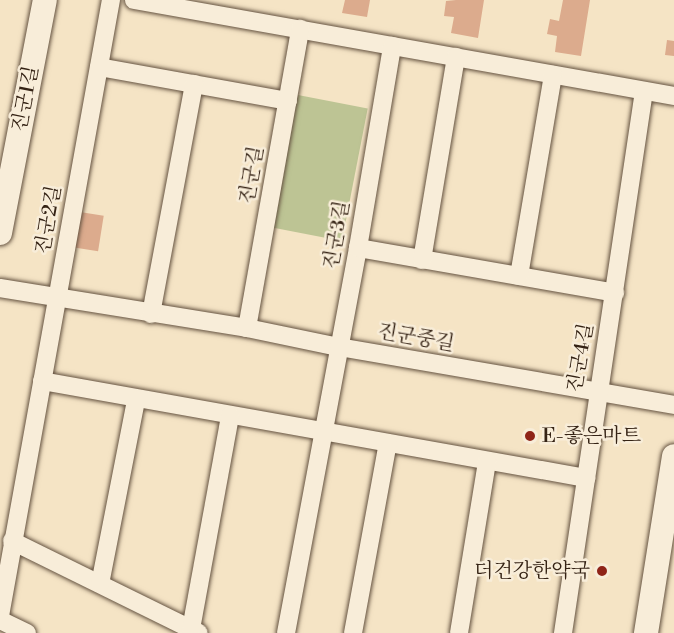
<!DOCTYPE html>
<html>
<head>
<meta charset="utf-8">
<style>
	body { margin:0 }
	#map { position:relative; width:674px; height:633px; overflow:hidden; background:#f5e4c5; font-family:"Libre Bodoni","Noto Serif KR",serif }
	div>[style] { position:absolute }
	.green>* { inset:0; background:#bdc494; transform-origin:0 0 }
	.building>* { inset:0; background:#dcab8d; transform-origin:0 0 }
	.roads { filter:drop-shadow(0 0 2px #645240) drop-shadow(0 0 2px #645240) }
	.street>* { height:18px; margin:-9px; padding:0 9px; transform-origin:9px; border-radius:9px; background:#f8edd9 }
	.secondary>* { height:24px; margin:-12px; padding:0 12px; transform-origin:12px; border-radius:12px; background:#f8edd9 }
	.dots>* { width:16px; height:16px; translate:-50% -50%; box-sizing:border-box; border:3px solid #f8edd9; border-radius:50% }
	span { translate:-50% -50%; white-space:nowrap; text-align:center; line-height:1.15; -webkit-text-stroke:5px #f8edd9; paint-order:stroke }
	.street-label { font-size:20px; color:#342214 }
	.poi-label { font-size:20px; color:#342214 }
	.left { translate:0 -50%; text-align:left }
	.right { translate:-100% -50%; text-align:right }
</style>
</head>
<body>
<div id="map">
	<div class="green">
		<div style="left:298px;top:95px;width:71px;height:135px;rotate:11deg"></div>
	</div>
	<div class="building">
		<div style="clip-path:polygon(345px 0,370px 0,367px 17px,342px 13px)"></div>
		<div style="clip-path:polygon(456px 0,484px 0,478px 38px,451px 33px,454px 17px,444px 16px,446px 1px)"></div>
		<div style="clip-path:polygon(563px 0,590px 0,581px 56px,555px 52px,557px 36px,547px 34px,550px 19px,559px 21px)"></div>
		<div style="clip-path:polygon(667px 40px,674px 41px,674px 56px,665px 55px)"></div>
		<div style="left:80px;top:212px;width:24px;height:36px;rotate:9deg"></div>
	</div>
	<div class="roads">
		<div class="street">
			<div style="left:134px;top:0;width:548px;rotate:10.08deg"></div>
			<div style="left:99px;top:67px;width:192px;rotate:10.2deg"></div>
			<div style="left:358px;top:248px;width:261px;rotate:9.9deg"></div>
			<div style="left:422px;top:260px;width:206px;rotate:-80.5deg"></div>
			<div style="left:519px;top:276px;width:204px;rotate:-80.4deg"></div>
			<div style="left:0;top:288px;width:250px;rotate:9.2deg"></div>
			<div style="left:247px;top:328px;width:94px;rotate:11.7deg"></div>
			<div style="left:339px;top:347px;width:340px;rotate:9.8deg"></div>
			<div style="left:151px;top:314px;width:234px;rotate:-79.4deg"></div>
			<div style="left:247px;top:328px;width:304px;rotate:-79.9deg"></div>
			<div style="left:42px;top:381px;width:553px;rotate:10.11deg"></div>
			<div style="left:12px;top:541px;width:208px;rotate:26.2deg"></div>
			<div style="left:100px;top:584px;width:187px;rotate:-78.9deg"></div>
			<div style="left:0;top:616px;width:626px;rotate:-79.79deg"></div>
			<div style="left:0;top:620px;width:30px;rotate:26deg"></div>
			<div style="left:191px;top:629px;width:217px;rotate:-79.6deg"></div>
			<div style="left:286px;top:633px;width:392px;rotate:-79.4deg"></div>
			<div style="left:358px;top:248px;width:205px;rotate:-80.4deg"></div>
			<div style="left:353px;top:633px;width:193px;rotate:-79.6deg"></div>
			<div style="left:459px;top:633px;width:173px;rotate:-80.7deg"></div>
			<div style="left:563px;top:633px;width:548px;rotate:-81.5deg"></div>
		</div>
		<div class="secondary">
			<div style="left:0;top:233px;width:237px;rotate:-79.1deg"></div>
			<div style="left:646px;top:633px;width:179px;rotate:-81deg"></div>
		</div>
	</div>
	<div class="dots">
		<div style="left:530px;top:436px;background:#8f2418"></div>
		<div style="left:602px;top:571px;background:#8f2418"></div>
	</div>
	<div class="street-label">
		<span style="left:26px;top:99px;rotate:-79deg">진군1길</span>
		<span style="left:252px;top:175px;rotate:-80deg">진군길</span>
		<span style="left:49px;top:220px;rotate:-80deg">진군2길</span>
		<span style="left:337px;top:235px;rotate:-80deg">진군3길</span>
		<span style="left:416px;top:338px;rotate:10deg">진군중길</span>
		<span style="left:581px;top:358px;rotate:-80deg">진군4길</span>
	</div>
	<div class="poi-label">
		<span class="left" style="left:542px;top:436px">E-좋은마트</span>
		<span class="right" style="left:590px;top:571px">더건강한약국</span>
	</div>
</div>
</body>
</html>
